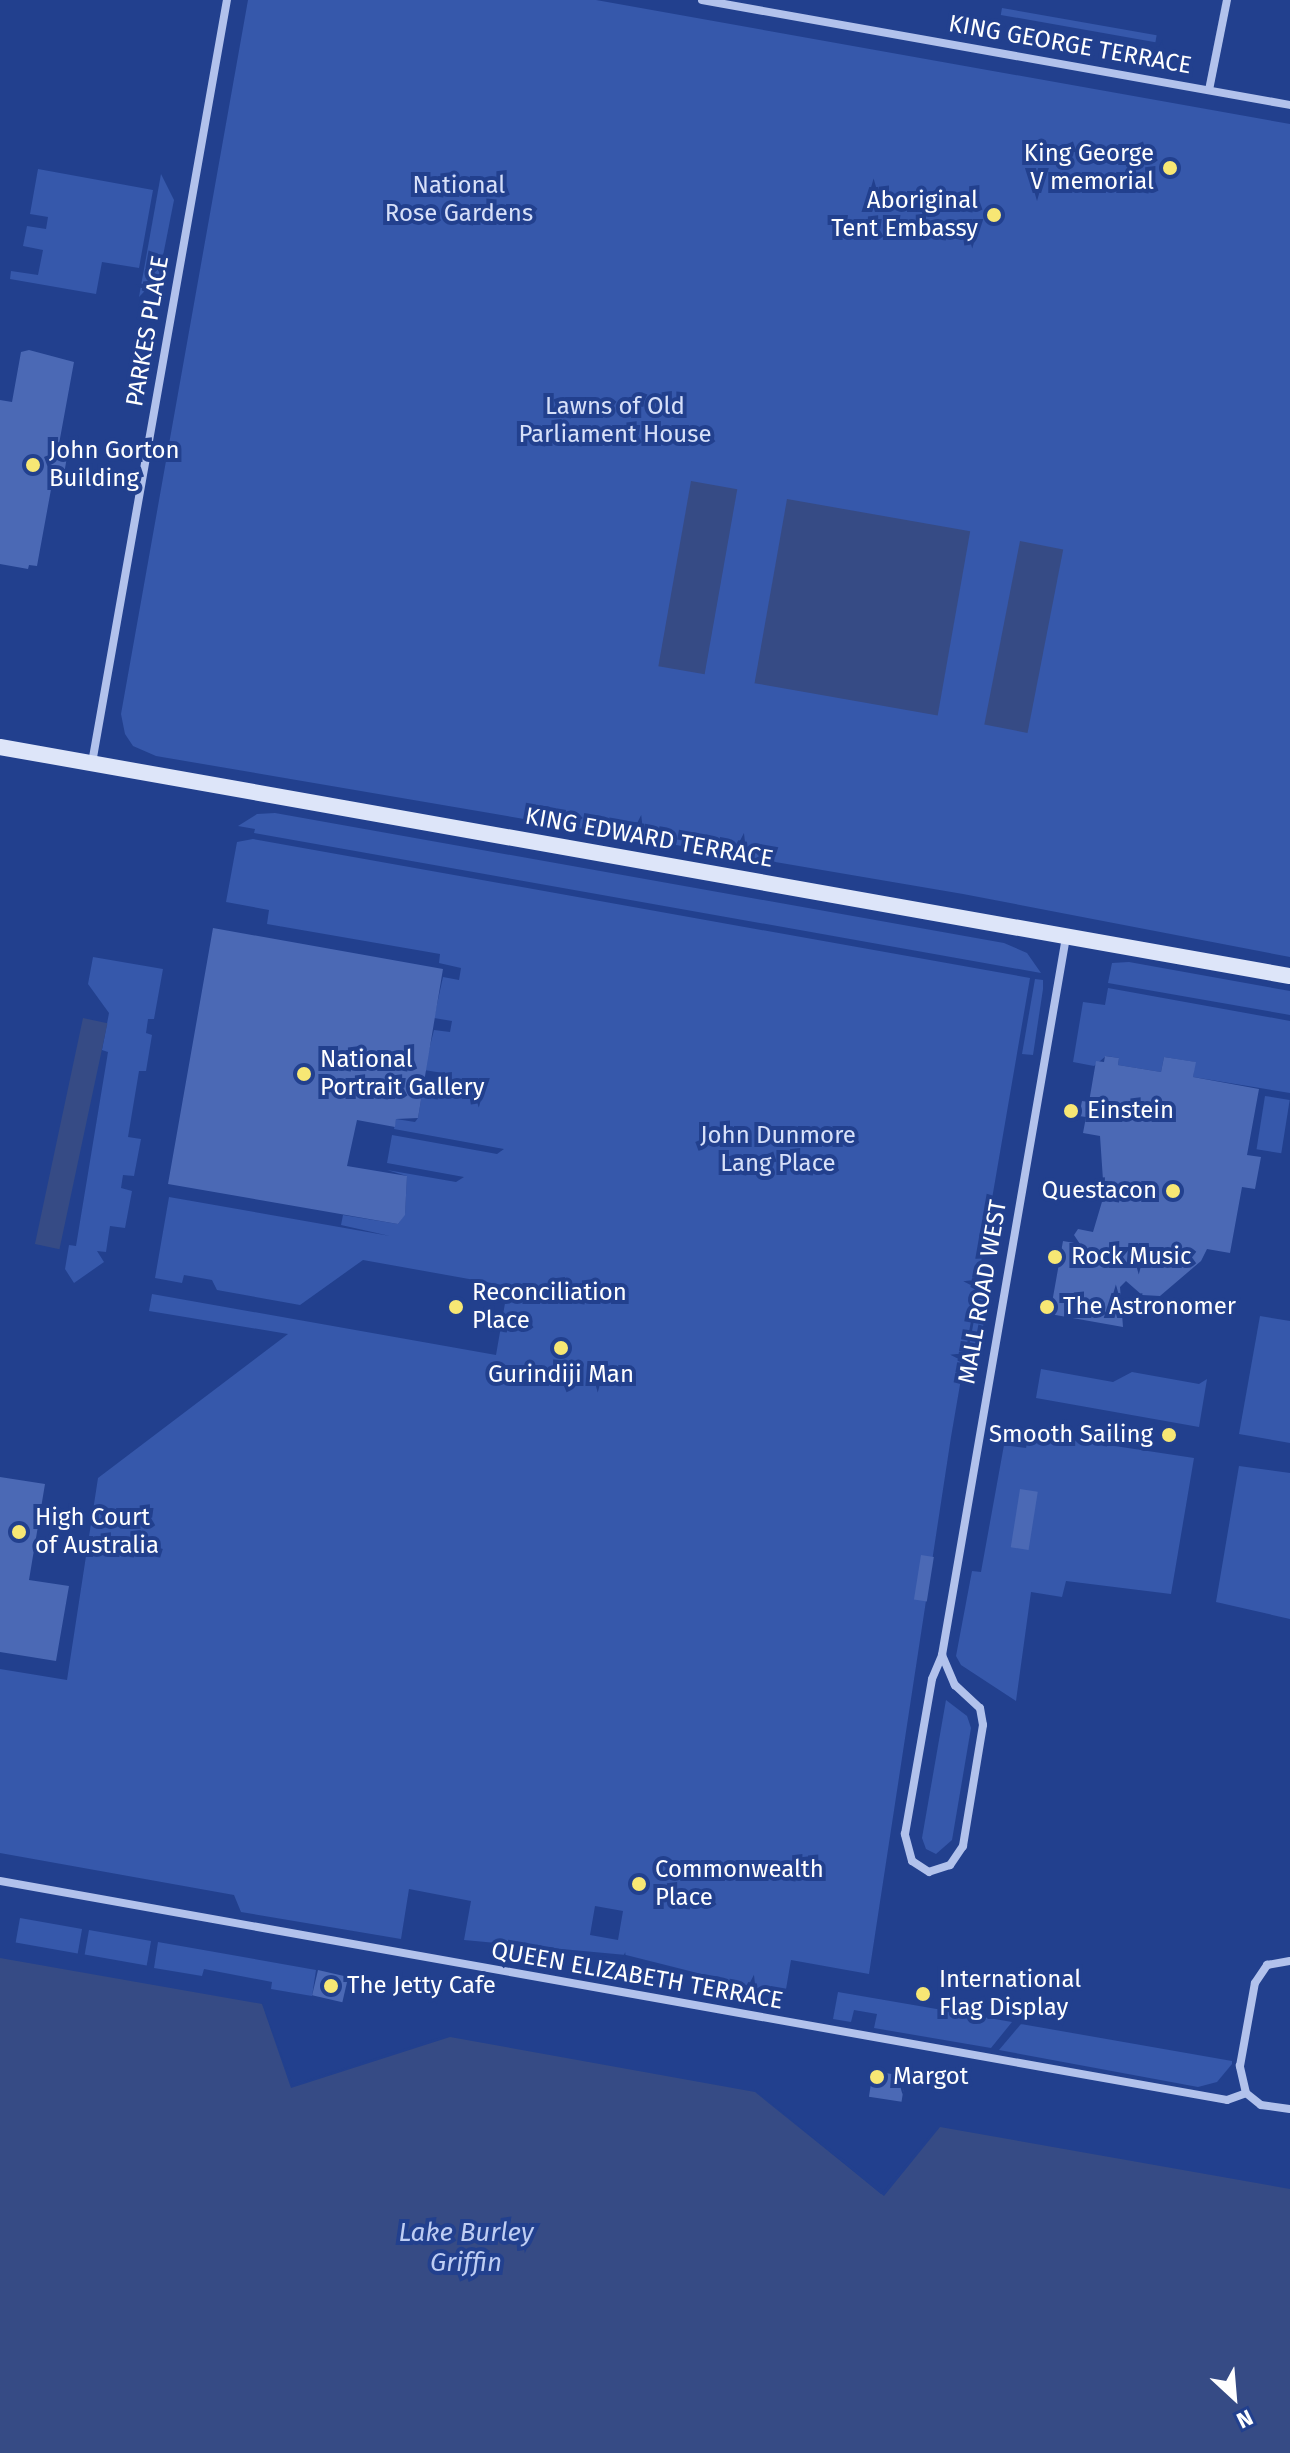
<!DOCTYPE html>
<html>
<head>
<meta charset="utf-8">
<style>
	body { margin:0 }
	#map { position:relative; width:1290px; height:2453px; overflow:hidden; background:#22408e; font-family:"Fira Sans",sans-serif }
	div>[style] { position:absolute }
	.green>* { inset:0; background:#3658ab; transform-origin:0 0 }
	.water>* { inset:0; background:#364b85; transform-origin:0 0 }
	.pier>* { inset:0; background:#22408e }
	.building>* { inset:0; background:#4b69b5; transform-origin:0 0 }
	.street>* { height:8px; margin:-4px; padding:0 4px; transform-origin:4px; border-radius:4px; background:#b2c2ec }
	.secondary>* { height:16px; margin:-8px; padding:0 8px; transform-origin:8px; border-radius:8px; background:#dde5f9 }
	.dots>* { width:22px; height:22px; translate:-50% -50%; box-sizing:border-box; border:4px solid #22408e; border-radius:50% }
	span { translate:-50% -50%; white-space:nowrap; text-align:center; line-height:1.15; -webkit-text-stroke:8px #22408e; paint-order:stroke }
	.street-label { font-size:24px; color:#fff }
	.poi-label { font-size:24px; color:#fff }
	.right { translate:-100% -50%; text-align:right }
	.left { translate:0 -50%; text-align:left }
	.park-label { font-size:24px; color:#d7e0f9 }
	.water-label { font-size:26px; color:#becdf3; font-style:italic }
	.north { position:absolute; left:1194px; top:2357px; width:80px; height:80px; -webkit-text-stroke:6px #22408e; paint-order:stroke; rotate:154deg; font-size:22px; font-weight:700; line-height:32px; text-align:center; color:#fff }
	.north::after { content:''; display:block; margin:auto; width:28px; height:36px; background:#fff; clip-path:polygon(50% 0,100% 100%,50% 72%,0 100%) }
</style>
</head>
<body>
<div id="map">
	<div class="green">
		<div style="clip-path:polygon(248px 0,596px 0,1290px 124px,1290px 957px,963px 894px,156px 756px,133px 746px,125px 734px,121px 714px)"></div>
		<div style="left:1002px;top:8px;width:157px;height:7px;rotate:10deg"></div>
		<div style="clip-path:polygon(38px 169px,153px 190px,139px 268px,102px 262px,96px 294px,10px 279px,11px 271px,38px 275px,43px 250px,23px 246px,27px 226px,46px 229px,48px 217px,30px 214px)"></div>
		<div style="clip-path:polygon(161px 174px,174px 200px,159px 276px,139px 297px)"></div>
		<div style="clip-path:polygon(275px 813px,1004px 943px,1027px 953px,1041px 973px,254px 833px,255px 829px,238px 826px,257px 814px)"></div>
		<div style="clip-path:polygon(evenodd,253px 839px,1030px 978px,951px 1437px,869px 1974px,791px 1960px,785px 1995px,626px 1955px,464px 1940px,471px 1901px,409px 1889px,401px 1939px,241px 1912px,234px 1895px,0 1853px,0 1669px,67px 1680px,98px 1478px,288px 1334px,149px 1311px,152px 1294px,496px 1355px,508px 1286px,363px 1260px,300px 1305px,217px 1290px,212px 1280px,184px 1275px,182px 1283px,155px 1278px,169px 1197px,390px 1236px,341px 1225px,343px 1215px,398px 1224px,405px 1214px,407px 1176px,387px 1170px,456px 1182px,464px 1177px,387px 1163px,392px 1135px,497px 1154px,504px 1149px,394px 1129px,396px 1119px,415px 1122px,418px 1118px,424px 1082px,441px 1084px,443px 1073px,424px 1070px,434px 1030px,450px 1032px,452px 1021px,434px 1018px,443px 977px,459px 980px,461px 968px,439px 963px,440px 954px,267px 924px,269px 910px,226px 902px,237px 842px,253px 839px,595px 1906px,623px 1911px,618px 1940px,590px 1935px,595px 1906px)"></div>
		<div style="clip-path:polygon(93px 957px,163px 969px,154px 1019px,148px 1019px,146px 1033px,152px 1035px,146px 1071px,139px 1071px,128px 1137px,141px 1139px,134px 1176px,123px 1175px,121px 1188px,132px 1191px,125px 1228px,110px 1226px,106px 1252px,97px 1251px,104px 1262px,74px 1283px,65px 1269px,69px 1245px,76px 1246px,108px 1052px,102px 1050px,109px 1013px,88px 984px)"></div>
		<div style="clip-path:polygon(1129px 962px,1290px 991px,1290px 1015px,1108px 983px,1112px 963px)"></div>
		<div style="clip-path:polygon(1035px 979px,1043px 980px,1043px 989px,1033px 1055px,1022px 1054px)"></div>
		<div style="clip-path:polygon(1108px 988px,1290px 1021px,1290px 1093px,1193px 1077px,1195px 1062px,1164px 1057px,1161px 1072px,1118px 1065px,1119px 1058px,1106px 1056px,1094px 1066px,1073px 1062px,1083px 1002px,1105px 1005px)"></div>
		<div style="left:1265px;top:1096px;width:25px;height:54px;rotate:9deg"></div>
		<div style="left:984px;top:1269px;width:10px;height:100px;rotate:11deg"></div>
		<div style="clip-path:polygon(1260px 1316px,1290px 1321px,1290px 1443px,1239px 1434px)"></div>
		<div style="clip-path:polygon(1041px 1369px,1113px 1382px,1132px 1372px,1199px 1384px,1207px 1379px,1199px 1427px,1036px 1398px)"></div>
		<div style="clip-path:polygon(1029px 1433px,1194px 1458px,1171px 1594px,1066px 1581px,1062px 1597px,1031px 1592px,1016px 1701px,961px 1665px,956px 1656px,972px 1571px,981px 1572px,1004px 1445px,1026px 1448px)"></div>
		<div style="clip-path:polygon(1239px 1466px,1290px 1473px,1290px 1619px,1216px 1602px)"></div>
		<div style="clip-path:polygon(946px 1700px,967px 1716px,971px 1728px,952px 1840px,936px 1854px,926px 1849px,922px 1838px)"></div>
		<div style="left:20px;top:1918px;width:63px;height:25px;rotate:10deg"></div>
		<div style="left:89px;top:1930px;width:63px;height:25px;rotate:10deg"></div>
		<div style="clip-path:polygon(158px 1942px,316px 1970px,312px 1996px,271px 1989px,272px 1982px,204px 1969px,202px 1976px,154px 1968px)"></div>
		<div style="clip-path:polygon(838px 1992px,1012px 2022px,991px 2048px,874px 2028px,877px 2014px,854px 2010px,851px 2022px,833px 2019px)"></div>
		<div style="clip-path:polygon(1021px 2024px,1232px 2061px,1232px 2064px,1217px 2082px,1198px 2087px,999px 2050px)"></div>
	</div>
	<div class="water">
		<div style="left:691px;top:481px;width:47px;height:188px;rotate:10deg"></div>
		<div style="left:787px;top:499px;width:186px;height:187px;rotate:10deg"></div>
		<div style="left:1020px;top:541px;width:44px;height:187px;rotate:11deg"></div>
		<div style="left:83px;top:1018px;width:25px;height:231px;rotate:12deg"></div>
		<div style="clip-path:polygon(0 1958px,262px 2004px,291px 2088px,450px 2037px,755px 2092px,884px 2196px,940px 2127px,1290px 2189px,1290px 2453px,0 2453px)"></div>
	</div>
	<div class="pier">
		<div style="clip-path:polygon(261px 2000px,293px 2084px,447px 2035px,292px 2086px)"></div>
		<div style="clip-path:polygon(754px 2089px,884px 2191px,940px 2123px,881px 2194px)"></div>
	</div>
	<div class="building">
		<div style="clip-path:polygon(29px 350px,74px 362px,59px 444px,69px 445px,62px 486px,52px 484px,37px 566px,29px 565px,28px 569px,0 564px,0 400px,12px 402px,21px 352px)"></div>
		<div style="clip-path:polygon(213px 928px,443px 969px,418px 1118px,396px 1119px,395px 1127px,357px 1120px,347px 1166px,407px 1176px,405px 1215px,398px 1224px,168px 1184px)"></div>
		<div style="clip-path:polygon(1105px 1056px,1119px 1058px,1118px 1065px,1161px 1072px,1164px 1057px,1196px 1062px,1193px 1077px,1259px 1089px,1247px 1155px,1261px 1157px,1255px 1189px,1242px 1187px,1230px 1253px,1207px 1249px,1201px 1261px,1160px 1296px,1142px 1295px,1126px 1281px,1120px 1287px,1123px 1327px,1050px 1314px,1063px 1241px,1080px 1244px,1074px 1235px,1078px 1229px,1093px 1232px,1104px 1195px,1100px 1136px,1083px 1133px,1086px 1117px,1079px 1116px,1082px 1101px,1089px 1102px,1096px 1061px,1104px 1062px)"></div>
		<div style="clip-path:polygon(0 1477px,45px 1484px,29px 1580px,69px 1586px,56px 1661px,0 1652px)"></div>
		<div style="left:1020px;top:1489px;width:18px;height:59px;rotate:9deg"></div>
		<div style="left:921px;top:1555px;width:13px;height:45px;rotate:9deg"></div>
		<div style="left:318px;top:1970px;width:31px;height:26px;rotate:13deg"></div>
		<div style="left:873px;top:2071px;width:33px;height:26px;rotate:9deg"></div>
	</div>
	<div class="street">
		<div style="left:702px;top:0;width:597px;rotate:10.12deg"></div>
		<div style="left:1209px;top:90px;width:92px;rotate:-78.7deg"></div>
		<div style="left:92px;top:763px;width:775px;rotate:-79.97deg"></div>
		<div style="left:942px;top:1655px;width:33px;rotate:67deg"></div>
		<div style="left:955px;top:1685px;width:34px;rotate:43deg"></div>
		<div style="left:980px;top:1708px;width:17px;rotate:80deg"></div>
		<div style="left:983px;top:1725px;width:123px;rotate:99.4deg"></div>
		<div style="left:963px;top:1846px;width:23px;rotate:124deg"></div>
		<div style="left:950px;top:1865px;width:22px;rotate:162deg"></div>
		<div style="left:929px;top:1872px;width:20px;rotate:-147deg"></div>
		<div style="left:912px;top:1861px;width:28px;rotate:-105deg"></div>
		<div style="left:905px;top:1834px;width:157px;rotate:-80.1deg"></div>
		<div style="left:932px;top:1679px;width:26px;rotate:-67deg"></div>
		<div style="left:942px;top:1655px;width:729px;rotate:-80.2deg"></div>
		<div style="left:0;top:1881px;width:1246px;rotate:10.12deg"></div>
		<div style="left:1227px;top:2100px;width:20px;rotate:-20deg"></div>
		<div style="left:1246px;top:2093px;width:28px;rotate:-103deg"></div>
		<div style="left:1240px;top:2066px;width:84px;rotate:-79.8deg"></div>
		<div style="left:1255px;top:1983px;width:22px;rotate:-56deg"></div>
		<div style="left:1267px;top:1965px;width:23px;rotate:-10deg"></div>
		<div style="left:1246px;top:2093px;width:19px;rotate:39deg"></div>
		<div style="left:1261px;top:2105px;width:29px;rotate:8deg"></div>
	</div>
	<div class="secondary">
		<div style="left:0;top:747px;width:1310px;rotate:10.07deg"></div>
	</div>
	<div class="dots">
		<div style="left:1170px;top:168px;background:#f7e774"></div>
		<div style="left:994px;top:215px;background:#f7e774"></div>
		<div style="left:33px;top:465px;background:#f7e774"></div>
		<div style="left:304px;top:1074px;background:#f7e774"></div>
		<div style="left:1071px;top:1111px;background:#f7e774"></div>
		<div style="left:1173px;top:1191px;background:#f7e774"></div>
		<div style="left:1055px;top:1257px;background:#f7e774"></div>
		<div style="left:456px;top:1307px;background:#f7e774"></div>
		<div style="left:1047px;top:1307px;background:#f7e774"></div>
		<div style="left:561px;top:1348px;background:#f7e774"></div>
		<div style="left:1169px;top:1435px;background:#f7e774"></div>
		<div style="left:19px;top:1532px;background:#f7e774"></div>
		<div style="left:639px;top:1884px;background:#f7e774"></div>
		<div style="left:331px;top:1986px;background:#f7e774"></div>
		<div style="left:923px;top:1994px;background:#f7e774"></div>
		<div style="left:877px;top:2077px;background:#f7e774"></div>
	</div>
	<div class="street-label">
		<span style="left:1070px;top:45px;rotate:10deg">KING GEORGE TERRACE</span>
		<span style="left:148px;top:331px;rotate:-80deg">PARKES PLACE</span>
		<span style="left:649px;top:838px;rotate:10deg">KING EDWARD TERRACE</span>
		<span style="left:983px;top:1292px;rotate:-80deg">MALL ROAD WEST</span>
		<span style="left:637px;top:1976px;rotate:10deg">QUEEN ELIZABETH TERRACE</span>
	</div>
	<div class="poi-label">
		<span class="right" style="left:1154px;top:168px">King George<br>V memorial</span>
		<span class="right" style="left:978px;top:215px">Aboriginal<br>Tent Embassy</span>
		<span class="left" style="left:49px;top:465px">John Gorton<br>Building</span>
		<span class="left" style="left:320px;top:1074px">National<br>Portrait Gallery</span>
		<span class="left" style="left:1087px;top:1111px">Einstein</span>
		<span class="right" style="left:1157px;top:1191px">Questacon</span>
		<span class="left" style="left:1071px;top:1257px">Rock Music</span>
		<span class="left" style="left:472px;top:1307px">Reconciliation<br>Place</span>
		<span class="left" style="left:1063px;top:1307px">The Astronomer</span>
		<span style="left:561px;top:1375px">Gurindiji Man</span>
		<span class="right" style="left:1153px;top:1435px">Smooth Sailing</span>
		<span class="left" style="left:35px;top:1532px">High Court<br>of Australia</span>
		<span class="left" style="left:655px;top:1884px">Commonwealth<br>Place</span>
		<span class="left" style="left:939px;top:1994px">International<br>Flag Display</span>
		<span class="left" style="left:347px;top:1986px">The Jetty Cafe</span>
		<span class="left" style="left:893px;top:2077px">Margot</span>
	</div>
	<div class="park-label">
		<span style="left:459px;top:200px">National<br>Rose Gardens</span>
		<span style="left:615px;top:421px">Lawns of Old<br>Parliament House</span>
		<span style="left:778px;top:1150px">John Dunmore<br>Lang Place</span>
	</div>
	<div class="water-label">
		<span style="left:466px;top:2248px">Lake Burley<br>Griffin</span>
	</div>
	<div class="north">N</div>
</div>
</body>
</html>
